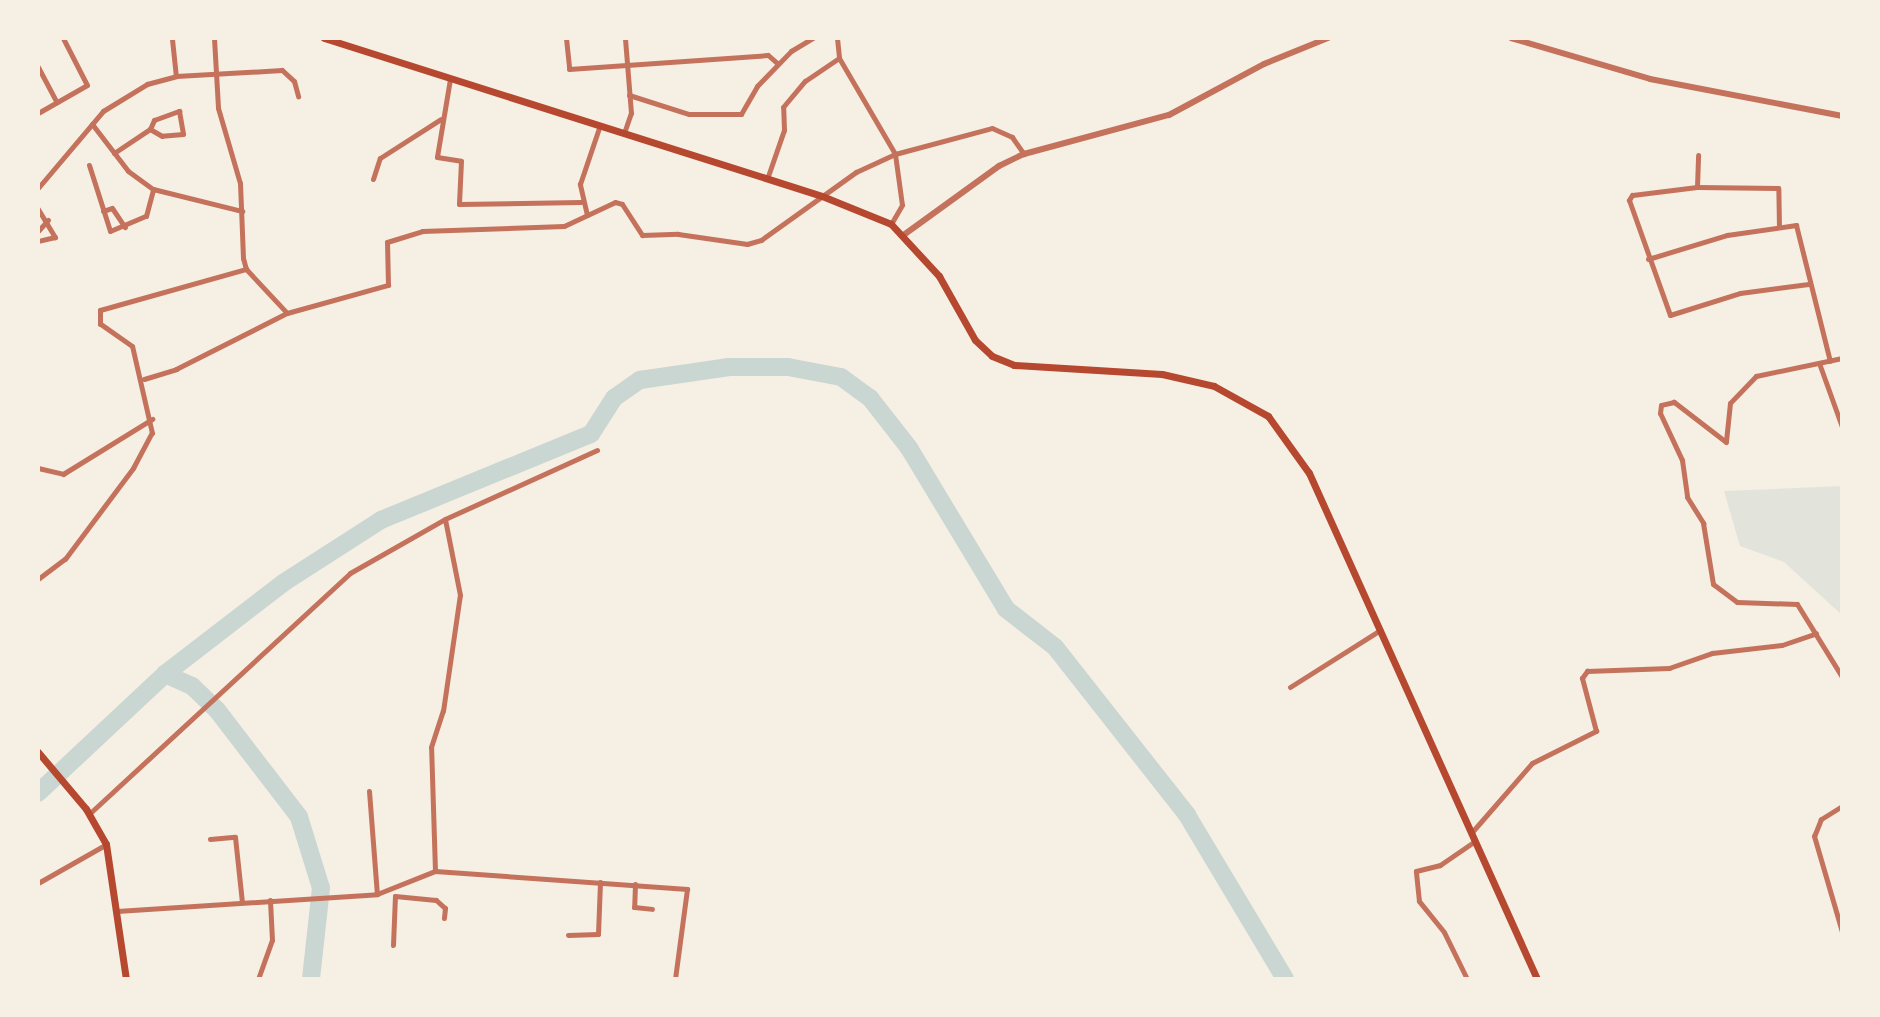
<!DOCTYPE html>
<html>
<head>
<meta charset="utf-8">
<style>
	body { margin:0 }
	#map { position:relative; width:1880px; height:1017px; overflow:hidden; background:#f6efe4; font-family:Karla,sans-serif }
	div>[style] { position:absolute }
	.green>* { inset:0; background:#e2e4dc }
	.river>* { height:18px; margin:-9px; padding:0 9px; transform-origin:9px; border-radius:9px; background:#c9d6d2 }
	.minor>* { height:5px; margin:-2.5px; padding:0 2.5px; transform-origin:2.5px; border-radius:2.5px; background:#c5725c }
	.tertiary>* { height:6px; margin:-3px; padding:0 3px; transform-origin:3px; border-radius:3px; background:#c5725c }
	.secondary>* { height:7px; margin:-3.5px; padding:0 3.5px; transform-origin:3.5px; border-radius:3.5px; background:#b5482f }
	span { translate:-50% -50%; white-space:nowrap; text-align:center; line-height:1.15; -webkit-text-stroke:7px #f6efe4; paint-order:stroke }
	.frame { position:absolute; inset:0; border:40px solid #f6efe4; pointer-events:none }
</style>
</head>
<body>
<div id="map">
	<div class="green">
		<div style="clip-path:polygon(1842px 486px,1842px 615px,1784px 562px,1740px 546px,1724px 491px)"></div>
	</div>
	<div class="river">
		<div style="left:165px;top:674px;width:30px;rotate:24deg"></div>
		<div style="left:192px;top:686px;width:35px;rotate:44deg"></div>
		<div style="left:217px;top:710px;width:135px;rotate:52.5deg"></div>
		<div style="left:299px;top:817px;width:74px;rotate:72.8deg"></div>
		<div style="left:321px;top:888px;width:92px;rotate:96.3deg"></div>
		<div style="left:38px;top:793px;width:174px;rotate:-43.1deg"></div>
		<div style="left:165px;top:674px;width:149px;rotate:-37.6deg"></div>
		<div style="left:283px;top:583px;width:117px;rotate:-32.7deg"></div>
		<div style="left:381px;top:520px;width:227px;rotate:-22.3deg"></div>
		<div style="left:591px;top:434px;width:43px;rotate:-57.4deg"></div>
		<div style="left:614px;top:398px;width:32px;rotate:-35deg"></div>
		<div style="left:640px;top:380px;width:90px;rotate:-8.3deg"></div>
		<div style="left:729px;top:367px;width:59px"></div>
		<div style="left:788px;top:367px;width:54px;rotate:10.7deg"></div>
		<div style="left:841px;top:377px;width:36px;rotate:36deg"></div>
		<div style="left:870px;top:398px;width:63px;rotate:52deg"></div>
		<div style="left:909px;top:448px;width:188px;rotate:58.9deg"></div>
		<div style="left:1006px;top:609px;width:62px;rotate:37.8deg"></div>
		<div style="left:1055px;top:647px;width:214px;rotate:51.8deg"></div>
		<div style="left:1187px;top:815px;width:191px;rotate:59.1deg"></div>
	</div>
	<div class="minor">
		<div style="left:214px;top:38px;width:70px;rotate:86.7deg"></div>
		<div style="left:218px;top:108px;width:78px;rotate:73.7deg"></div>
		<div style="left:240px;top:183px;width:75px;rotate:87.7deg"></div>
		<div style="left:243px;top:258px;width:11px;rotate:75deg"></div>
		<div style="left:246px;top:269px;width:60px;rotate:47deg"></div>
		<div style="left:566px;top:38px;width:31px;rotate:84deg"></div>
		<div style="left:569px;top:69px;width:199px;rotate:-4deg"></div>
		<div style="left:768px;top:55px;width:13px;rotate:42deg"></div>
		<div style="left:837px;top:38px;width:20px;rotate:84deg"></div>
		<div style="left:839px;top:58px;width:111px;rotate:59.7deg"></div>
		<div style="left:895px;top:154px;width:51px;rotate:82.2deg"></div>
		<div style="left:902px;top:205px;width:22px;rotate:120deg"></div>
		<div style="left:172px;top:39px;width:37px;rotate:84deg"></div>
		<div style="left:38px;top:67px;width:40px;rotate:62deg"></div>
		<div style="left:450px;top:79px;width:79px;rotate:99.5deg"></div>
		<div style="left:437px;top:157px;width:24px;rotate:9deg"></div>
		<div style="left:461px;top:161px;width:43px;rotate:92.7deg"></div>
		<div style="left:459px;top:204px;width:122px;rotate:-0.9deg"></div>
		<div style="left:629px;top:95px;width:63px;rotate:17.6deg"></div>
		<div style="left:689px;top:114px;width:52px"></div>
		<div style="left:741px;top:114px;width:32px;rotate:-60deg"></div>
		<div style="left:757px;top:86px;width:49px;rotate:-45.8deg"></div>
		<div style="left:791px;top:51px;width:26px;rotate:-31deg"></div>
		<div style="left:179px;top:111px;width:23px;rotate:80deg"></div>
		<div style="left:183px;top:134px;width:21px;rotate:175deg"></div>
		<div style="left:162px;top:136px;width:14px;rotate:-150deg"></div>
		<div style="left:150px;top:129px;width:10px;rotate:-66deg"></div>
		<div style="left:154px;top:120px;width:27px;rotate:-20deg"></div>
		<div style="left:38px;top:113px;width:56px;rotate:-29.7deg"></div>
		<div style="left:87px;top:85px;width:53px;rotate:-117.1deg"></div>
		<div style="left:92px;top:124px;width:59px;rotate:52.5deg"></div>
		<div style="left:128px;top:171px;width:31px;rotate:36deg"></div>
		<div style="left:153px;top:189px;width:92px;rotate:13.9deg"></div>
		<div style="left:624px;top:133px;width:21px;rotate:-71deg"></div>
		<div style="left:631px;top:113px;width:75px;rotate:-94.6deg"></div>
		<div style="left:114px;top:153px;width:43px;rotate:-33.7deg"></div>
		<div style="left:89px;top:165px;width:69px;rotate:72.3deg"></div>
		<div style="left:110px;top:231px;width:39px;rotate:-23deg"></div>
		<div style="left:146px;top:216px;width:28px;rotate:-75deg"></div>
		<div style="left:373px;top:179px;width:22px;rotate:-72deg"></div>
		<div style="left:380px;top:158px;width:72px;rotate:-32.6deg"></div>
		<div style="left:767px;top:179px;width:52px;rotate:-70.9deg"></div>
		<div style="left:784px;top:130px;width:23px;rotate:-92deg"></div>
		<div style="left:783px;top:107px;width:34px;rotate:-50deg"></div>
		<div style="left:805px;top:81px;width:41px;rotate:-34.1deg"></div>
		<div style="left:1697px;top:187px;width:32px;rotate:-88deg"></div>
		<div style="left:38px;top:188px;width:101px;rotate:-49.8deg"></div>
		<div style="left:103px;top:111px;width:52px;rotate:-31.5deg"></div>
		<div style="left:147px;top:84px;width:30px;rotate:-15deg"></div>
		<div style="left:176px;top:76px;width:106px;rotate:-3.2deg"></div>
		<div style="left:282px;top:70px;width:16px;rotate:43deg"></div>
		<div style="left:294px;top:81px;width:16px;rotate:75deg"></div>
		<div style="left:38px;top:209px;width:33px;rotate:59deg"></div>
		<div style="left:55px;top:237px;width:17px;rotate:167deg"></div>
		<div style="left:103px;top:211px;width:9px;rotate:-18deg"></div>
		<div style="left:112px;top:208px;width:23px;rotate:56deg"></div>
		<div style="left:587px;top:215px;width:32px;rotate:-103deg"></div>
		<div style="left:580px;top:184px;width:62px;rotate:-71.3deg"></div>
		<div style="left:1779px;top:227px;width:39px;rotate:-91deg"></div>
		<div style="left:1778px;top:188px;width:81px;rotate:-179.3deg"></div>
		<div style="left:1697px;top:187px;width:65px;rotate:173deg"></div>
		<div style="left:1632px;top:195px;width:6px;rotate:121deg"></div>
		<div style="left:1629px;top:200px;width:122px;rotate:70.4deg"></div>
		<div style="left:1670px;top:315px;width:73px;rotate:-17.4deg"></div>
		<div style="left:1740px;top:293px;width:69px;rotate:-7.5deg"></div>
		<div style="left:38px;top:231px;width:15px;rotate:-48deg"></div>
		<div style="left:1648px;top:259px;width:83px;rotate:-16.9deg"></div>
		<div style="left:1727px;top:235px;width:70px;rotate:-8.2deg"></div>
		<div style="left:1796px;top:225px;width:140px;rotate:76deg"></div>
		<div style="left:1842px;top:358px;width:88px;rotate:168.2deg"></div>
		<div style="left:1756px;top:376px;width:37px;rotate:134deg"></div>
		<div style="left:1730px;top:403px;width:39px;rotate:96deg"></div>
		<div style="left:1726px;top:442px;width:66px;rotate:-142.4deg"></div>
		<div style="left:1674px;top:402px;width:13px;rotate:167deg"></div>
		<div style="left:1661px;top:405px;width:8px;rotate:97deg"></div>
		<div style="left:1660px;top:413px;width:52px;rotate:64.9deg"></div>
		<div style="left:1682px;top:460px;width:37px;rotate:82deg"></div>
		<div style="left:1687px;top:497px;width:31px;rotate:58deg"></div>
		<div style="left:1703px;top:523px;width:62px;rotate:80.7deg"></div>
		<div style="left:1713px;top:584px;width:30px;rotate:37deg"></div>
		<div style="left:1737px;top:602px;width:60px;rotate:1.9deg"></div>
		<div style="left:1797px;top:604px;width:86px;rotate:58.3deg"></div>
		<div style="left:1819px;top:363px;width:68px;rotate:70.2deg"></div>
		<div style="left:144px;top:379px;width:34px;rotate:-17deg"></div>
		<div style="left:176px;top:369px;width:124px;rotate:-26.8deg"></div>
		<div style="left:287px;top:313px;width:105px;rotate:-15.5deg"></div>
		<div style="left:388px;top:285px;width:43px;rotate:-91.3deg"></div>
		<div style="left:387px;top:242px;width:37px;rotate:-17deg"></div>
		<div style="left:422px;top:231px;width:142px;rotate:-2deg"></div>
		<div style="left:564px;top:226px;width:56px;rotate:-25.2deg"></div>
		<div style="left:615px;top:202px;width:7px;rotate:16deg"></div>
		<div style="left:622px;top:204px;width:37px;rotate:57deg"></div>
		<div style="left:642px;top:235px;width:36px;rotate:-2deg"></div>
		<div style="left:678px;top:234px;width:70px;rotate:8.2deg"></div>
		<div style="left:747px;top:244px;width:15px;rotate:-16deg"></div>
		<div style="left:761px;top:240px;width:117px;rotate:-35.6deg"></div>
		<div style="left:856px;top:172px;width:43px;rotate:-24.8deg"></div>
		<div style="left:895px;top:154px;width:100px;rotate:-15deg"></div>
		<div style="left:992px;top:128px;width:22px;rotate:24deg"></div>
		<div style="left:1012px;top:137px;width:21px;rotate:55deg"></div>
		<div style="left:38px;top:468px;width:26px;rotate:13deg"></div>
		<div style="left:63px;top:474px;width:105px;rotate:-31.7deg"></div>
		<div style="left:38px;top:579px;width:34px;rotate:-37deg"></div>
		<div style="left:65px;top:559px;width:114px;rotate:-53.2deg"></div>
		<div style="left:133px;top:468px;width:40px;rotate:-62deg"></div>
		<div style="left:152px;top:433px;width:89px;rotate:-102.9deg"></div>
		<div style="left:132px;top:346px;width:39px;rotate:-145deg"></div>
		<div style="left:100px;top:324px;width:14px;rotate:-90deg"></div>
		<div style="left:100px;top:310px;width:152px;rotate:-15.7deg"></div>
		<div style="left:1290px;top:687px;width:107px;rotate:-32.3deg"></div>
		<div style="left:369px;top:791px;width:103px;rotate:85.6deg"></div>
		<div style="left:1842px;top:806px;width:25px;rotate:148deg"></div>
		<div style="left:1821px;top:819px;width:18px;rotate:112deg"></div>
		<div style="left:1814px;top:836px;width:100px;rotate:73.7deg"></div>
		<div style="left:89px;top:814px;width:355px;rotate:-42.7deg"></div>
		<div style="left:350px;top:573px;width:109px;rotate:-29.6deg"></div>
		<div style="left:445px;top:519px;width:167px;rotate:-24.4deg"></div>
		<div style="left:1472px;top:832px;width:91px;rotate:-49deg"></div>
		<div style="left:1532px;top:763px;width:72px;rotate:-26.6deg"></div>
		<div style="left:1596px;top:731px;width:55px;rotate:-104.8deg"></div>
		<div style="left:1582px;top:678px;width:9px;rotate:-54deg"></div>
		<div style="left:1587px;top:671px;width:82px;rotate:-2.1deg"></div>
		<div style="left:1669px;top:668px;width:46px;rotate:-19.2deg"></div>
		<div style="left:1712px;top:653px;width:70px;rotate:-6.5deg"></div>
		<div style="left:1782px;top:645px;width:36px;rotate:-19deg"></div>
		<div style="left:210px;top:839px;width:25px;rotate:-5deg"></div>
		<div style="left:235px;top:837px;width:65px;rotate:83.9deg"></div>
		<div style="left:435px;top:871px;width:253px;rotate:4.1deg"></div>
		<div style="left:687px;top:889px;width:91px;rotate:97.6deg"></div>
		<div style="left:38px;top:883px;width:77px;rotate:-29.6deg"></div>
		<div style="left:635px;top:884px;width:23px;rotate:92deg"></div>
		<div style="left:634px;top:907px;width:18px;rotate:6deg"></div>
		<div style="left:395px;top:896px;width:41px;rotate:5.6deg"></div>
		<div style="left:436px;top:900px;width:12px;rotate:42deg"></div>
		<div style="left:445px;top:908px;width:10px;rotate:96deg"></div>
		<div style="left:117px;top:911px;width:261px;rotate:-3.7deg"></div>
		<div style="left:377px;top:894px;width:62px;rotate:-21.6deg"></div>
		<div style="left:435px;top:871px;width:124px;rotate:-91.8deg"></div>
		<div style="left:431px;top:747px;width:38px;rotate:-72deg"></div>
		<div style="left:443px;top:711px;width:117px;rotate:-81.7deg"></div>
		<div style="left:460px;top:595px;width:77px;rotate:-101.2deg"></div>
		<div style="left:568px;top:935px;width:30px;rotate:-2deg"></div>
		<div style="left:598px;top:934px;width:52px;rotate:-87.8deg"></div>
		<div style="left:393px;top:945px;width:49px;rotate:-87.7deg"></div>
		<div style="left:258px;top:979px;width:41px;rotate:-70.3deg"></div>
		<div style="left:272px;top:940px;width:40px;rotate:-92.9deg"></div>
		<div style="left:1467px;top:979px;width:52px;rotate:-116.1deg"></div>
		<div style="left:1444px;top:932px;width:40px;rotate:-129deg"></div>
		<div style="left:1419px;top:901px;width:30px;rotate:-96deg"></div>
		<div style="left:1416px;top:871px;width:25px;rotate:-14deg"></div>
		<div style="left:1440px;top:865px;width:42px;rotate:-34.4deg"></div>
	</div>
	<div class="tertiary">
		<div style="left:1511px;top:38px;width:145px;rotate:16.4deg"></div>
		<div style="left:1650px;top:79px;width:196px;rotate:10.9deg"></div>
		<div style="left:905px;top:234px;width:116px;rotate:-35.9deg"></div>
		<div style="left:999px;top:166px;width:28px;rotate:-26deg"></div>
		<div style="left:1024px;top:154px;width:150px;rotate:-15.1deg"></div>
		<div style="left:1169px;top:115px;width:108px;rotate:-28.2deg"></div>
		<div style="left:1264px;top:64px;width:69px;rotate:-22.1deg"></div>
	</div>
	<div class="secondary">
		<div style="left:324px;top:38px;width:522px;rotate:17.6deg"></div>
		<div style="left:822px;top:196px;width:74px;rotate:22.1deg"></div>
		<div style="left:891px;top:224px;width:71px;rotate:47.3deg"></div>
		<div style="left:939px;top:276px;width:73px;rotate:60.6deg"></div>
		<div style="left:975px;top:340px;width:23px;rotate:43deg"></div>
		<div style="left:992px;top:356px;width:24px;rotate:22deg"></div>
		<div style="left:1014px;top:365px;width:148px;rotate:3.5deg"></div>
		<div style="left:1162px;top:374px;width:53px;rotate:13deg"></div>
		<div style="left:1214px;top:386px;width:62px;rotate:29.1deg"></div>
		<div style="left:1268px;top:416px;width:70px;rotate:54.3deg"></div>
		<div style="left:1309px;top:473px;width:555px;rotate:65.74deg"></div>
		<div style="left:38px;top:752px;width:75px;rotate:49.9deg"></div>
		<div style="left:86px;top:809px;width:40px;rotate:60.3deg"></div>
		<div style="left:106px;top:844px;width:136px;rotate:81.6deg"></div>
	</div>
	<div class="frame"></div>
</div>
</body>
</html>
